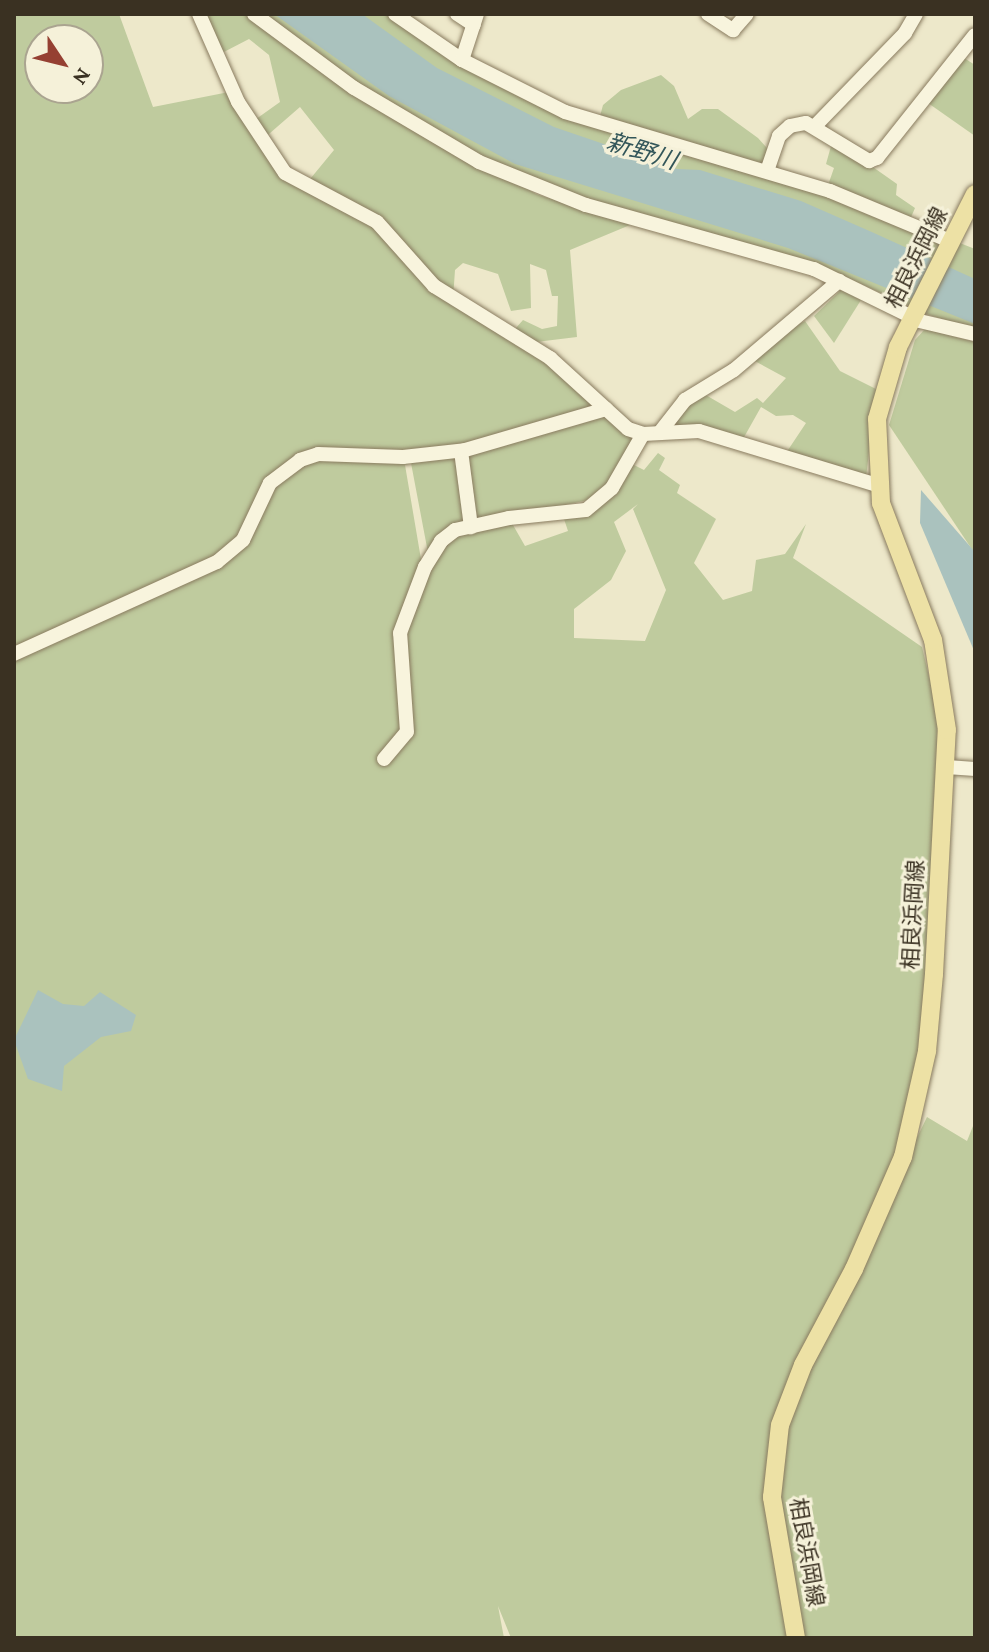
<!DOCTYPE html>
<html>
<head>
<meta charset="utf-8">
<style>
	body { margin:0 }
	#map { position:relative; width:989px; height:1652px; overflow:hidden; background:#ede8ca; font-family:"Crimson Pro","Noto Sans JP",serif }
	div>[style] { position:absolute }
	.green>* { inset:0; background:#bfcb9e }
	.water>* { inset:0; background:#aac2be }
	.roads { filter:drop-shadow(0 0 2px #897b5f) drop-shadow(0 0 2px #897b5f) }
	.minor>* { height:14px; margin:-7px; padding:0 7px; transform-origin:7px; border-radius:7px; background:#f8f4dd }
	.major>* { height:18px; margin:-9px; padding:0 9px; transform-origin:9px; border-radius:9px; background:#ede1a5 }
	span { translate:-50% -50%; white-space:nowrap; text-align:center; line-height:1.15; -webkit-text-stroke:6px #f5f1d9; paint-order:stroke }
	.street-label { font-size:22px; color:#3a3122 }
	.water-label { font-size:24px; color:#325659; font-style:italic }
	.frame { position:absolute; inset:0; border:16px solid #3a3122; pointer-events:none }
	.north { position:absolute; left:24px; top:24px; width:80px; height:80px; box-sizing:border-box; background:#f5f1d9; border:2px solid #aaa490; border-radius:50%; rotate:125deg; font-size:22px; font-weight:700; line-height:32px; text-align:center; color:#3a3122 }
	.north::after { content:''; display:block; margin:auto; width:28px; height:36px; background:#954032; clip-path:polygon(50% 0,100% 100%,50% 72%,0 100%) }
</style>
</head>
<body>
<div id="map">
	<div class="green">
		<div style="clip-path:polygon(evenodd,14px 14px,119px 14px,153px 107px,229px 92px,255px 130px,252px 122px,280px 102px,269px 55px,249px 39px,220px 54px,202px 14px,254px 14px,324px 66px,263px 14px,395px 14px,531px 98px,654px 147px,846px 198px,975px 249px,975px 329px,929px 315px,815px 263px,606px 210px,485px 164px,536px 194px,630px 225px,570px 250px,577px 337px,536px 342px,515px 329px,523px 320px,542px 329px,557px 326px,558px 296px,552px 296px,546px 270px,530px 264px,531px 308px,511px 311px,498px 274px,463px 263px,455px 270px,453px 299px,578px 381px,595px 399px,597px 411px,634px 440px,605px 496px,509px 518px,525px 546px,568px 531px,563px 516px,585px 513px,601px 503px,632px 464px,644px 470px,658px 453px,665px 458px,659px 470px,680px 485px,677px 493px,716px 519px,694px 563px,723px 600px,752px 591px,756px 560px,785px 554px,806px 524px,793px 558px,922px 647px,940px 723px,932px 946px,919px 1097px,881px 1212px,927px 1117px,967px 1141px,975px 1121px,975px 1638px,511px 1638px,498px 1606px,504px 1638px,14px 1638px,14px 14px,40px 40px,88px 40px,88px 88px,40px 88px,40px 40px,14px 14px,300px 107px,334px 150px,306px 184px,285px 173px,262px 140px,300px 107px,14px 14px,411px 463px,429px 558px,439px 550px,423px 571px,405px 465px,411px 463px,14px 14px,638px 504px,633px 509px,666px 590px,645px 641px,574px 638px,574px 609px,611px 580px,626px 551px,614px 522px,638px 504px,14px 14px,867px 1243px,794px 1398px,776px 1485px,773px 1468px,793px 1388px,867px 1243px)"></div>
		<div style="clip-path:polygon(961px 56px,975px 65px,975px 136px,928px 103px)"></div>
		<div style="clip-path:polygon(661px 75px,674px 86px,688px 119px,702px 109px,718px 109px,758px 138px,767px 148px,763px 170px,599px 120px,603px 105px,621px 90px)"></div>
		<div style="clip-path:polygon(833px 139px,897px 184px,896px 195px,915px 208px,909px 222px,827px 188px,834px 168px,826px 164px)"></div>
		<div style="clip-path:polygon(841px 290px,861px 300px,834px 343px,814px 316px)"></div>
		<div style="clip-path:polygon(805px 321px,840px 371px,876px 389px,866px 478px,786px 453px,806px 423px,793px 415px,776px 416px,761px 407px,743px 439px,670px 430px,688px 399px,704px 394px,735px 412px,757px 398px,763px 403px,786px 378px,753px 360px,763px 343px)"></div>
		<div style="clip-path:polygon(925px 329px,975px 342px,975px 554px,889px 425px,915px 340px)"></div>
	</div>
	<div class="water">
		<div style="clip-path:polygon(274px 14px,362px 14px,437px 68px,554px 127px,677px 169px,700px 170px,801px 201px,874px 233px,975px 279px,975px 324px,788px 248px,515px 164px,389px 96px)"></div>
		<div style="clip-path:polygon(921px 490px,975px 552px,975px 653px,920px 523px)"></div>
		<div style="clip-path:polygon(38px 990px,63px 1004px,84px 1006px,100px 992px,136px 1015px,131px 1031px,101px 1037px,64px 1066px,62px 1091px,28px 1079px,14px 1040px)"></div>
	</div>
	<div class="roads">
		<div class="minor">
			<div style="left:199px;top:14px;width:96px;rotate:66.1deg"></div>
			<div style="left:238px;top:102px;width:85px;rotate:56.5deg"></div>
			<div style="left:285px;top:173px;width:104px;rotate:28deg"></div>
			<div style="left:377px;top:222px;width:86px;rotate:48.3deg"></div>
			<div style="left:434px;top:286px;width:137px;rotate:31.8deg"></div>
			<div style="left:550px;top:358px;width:105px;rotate:42.3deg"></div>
			<div style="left:628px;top:429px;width:16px;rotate:18deg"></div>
			<div style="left:643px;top:434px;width:56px;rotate:-3.1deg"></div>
			<div style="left:699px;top:431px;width:186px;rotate:16.9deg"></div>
			<div style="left:254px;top:14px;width:124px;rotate:36.5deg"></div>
			<div style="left:354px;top:88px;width:145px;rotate:30.6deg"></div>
			<div style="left:479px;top:162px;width:115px;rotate:21.9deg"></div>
			<div style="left:586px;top:205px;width:237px;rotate:15.7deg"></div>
			<div style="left:814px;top:269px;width:109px;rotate:26.1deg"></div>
			<div style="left:395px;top:14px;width:81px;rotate:34.5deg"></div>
			<div style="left:462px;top:60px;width:115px;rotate:26.8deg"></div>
			<div style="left:565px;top:112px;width:277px;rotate:16.6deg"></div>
			<div style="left:830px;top:191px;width:130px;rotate:22.6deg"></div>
			<div style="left:457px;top:14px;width:20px;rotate:33deg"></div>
			<div style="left:708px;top:14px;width:30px;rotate:33deg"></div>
			<div style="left:733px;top:30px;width:21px;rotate:-49deg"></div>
			<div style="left:462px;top:60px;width:48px;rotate:-71.9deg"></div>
			<div style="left:816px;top:125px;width:128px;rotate:-45.9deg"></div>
			<div style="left:905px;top:33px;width:22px;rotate:-60deg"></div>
			<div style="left:767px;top:171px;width:37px;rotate:-71deg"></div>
			<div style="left:779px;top:136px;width:15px;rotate:-42deg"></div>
			<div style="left:790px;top:126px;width:16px;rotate:-11deg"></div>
			<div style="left:806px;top:123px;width:74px;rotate:31.1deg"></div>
			<div style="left:869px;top:161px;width:9px;rotate:-21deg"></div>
			<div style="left:877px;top:158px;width:157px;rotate:-51.5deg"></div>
			<div style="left:911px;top:319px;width:66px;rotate:13.2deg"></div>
			<div style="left:660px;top:432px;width:41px;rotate:-52deg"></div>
			<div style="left:685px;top:400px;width:57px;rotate:-31.5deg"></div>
			<div style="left:734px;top:370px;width:138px;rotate:-40.3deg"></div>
			<div style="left:461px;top:451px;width:77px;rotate:82.5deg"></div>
			<div style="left:14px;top:654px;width:223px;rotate:-24.4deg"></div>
			<div style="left:217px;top:562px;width:34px;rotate:-40deg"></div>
			<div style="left:243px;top:540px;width:63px;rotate:-64.7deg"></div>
			<div style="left:270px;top:483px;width:38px;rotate:-37deg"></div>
			<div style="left:300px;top:460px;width:19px;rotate:-18deg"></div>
			<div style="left:318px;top:454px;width:85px;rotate:2deg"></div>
			<div style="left:403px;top:457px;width:62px;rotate:-6.4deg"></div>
			<div style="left:465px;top:450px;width:147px;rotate:-16.2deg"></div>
			<div style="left:384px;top:759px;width:35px;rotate:-50deg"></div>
			<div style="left:407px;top:732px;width:99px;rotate:-94deg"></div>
			<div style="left:400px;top:633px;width:71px;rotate:-69.3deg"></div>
			<div style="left:425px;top:567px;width:31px;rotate:-58deg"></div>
			<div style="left:441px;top:541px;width:18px;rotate:-38deg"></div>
			<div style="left:455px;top:530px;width:55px;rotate:-12.5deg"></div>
			<div style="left:509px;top:518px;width:77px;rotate:-5.9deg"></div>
			<div style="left:586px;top:510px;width:34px;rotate:-40deg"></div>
			<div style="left:612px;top:488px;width:62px;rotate:-60.1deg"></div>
			<div style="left:947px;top:767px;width:28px;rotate:4deg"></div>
		</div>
		<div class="major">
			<div style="left:796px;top:1638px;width:143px;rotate:-99.7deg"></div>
			<div style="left:772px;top:1497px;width:72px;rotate:-83.7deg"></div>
			<div style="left:780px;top:1425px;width:64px;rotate:-69deg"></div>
			<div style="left:803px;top:1365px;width:109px;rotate:-62deg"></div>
			<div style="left:854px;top:1269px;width:122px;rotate:-66.4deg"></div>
			<div style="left:903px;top:1157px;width:109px;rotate:-77.2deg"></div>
			<div style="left:927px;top:1051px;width:77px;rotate:-84.8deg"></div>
			<div style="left:934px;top:974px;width:244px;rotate:-87deg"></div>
			<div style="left:947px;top:730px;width:91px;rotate:-98.8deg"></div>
			<div style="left:933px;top:640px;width:147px;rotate:-110.8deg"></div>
			<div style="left:881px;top:503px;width:84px;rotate:-92.7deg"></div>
			<div style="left:877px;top:419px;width:75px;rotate:-73.7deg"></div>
			<div style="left:898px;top:347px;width:171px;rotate:-63.3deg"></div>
		</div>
	</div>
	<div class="street-label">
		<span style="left:916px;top:258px;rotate:-63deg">相良浜岡線</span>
		<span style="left:913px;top:915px;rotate:-87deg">相良浜岡線</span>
		<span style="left:807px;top:1552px;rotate:80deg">相良浜岡線</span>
	</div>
	<div class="water-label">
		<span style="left:642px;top:151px;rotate:17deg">新野川</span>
	</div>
	<div class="frame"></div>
	<div class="north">N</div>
</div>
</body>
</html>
